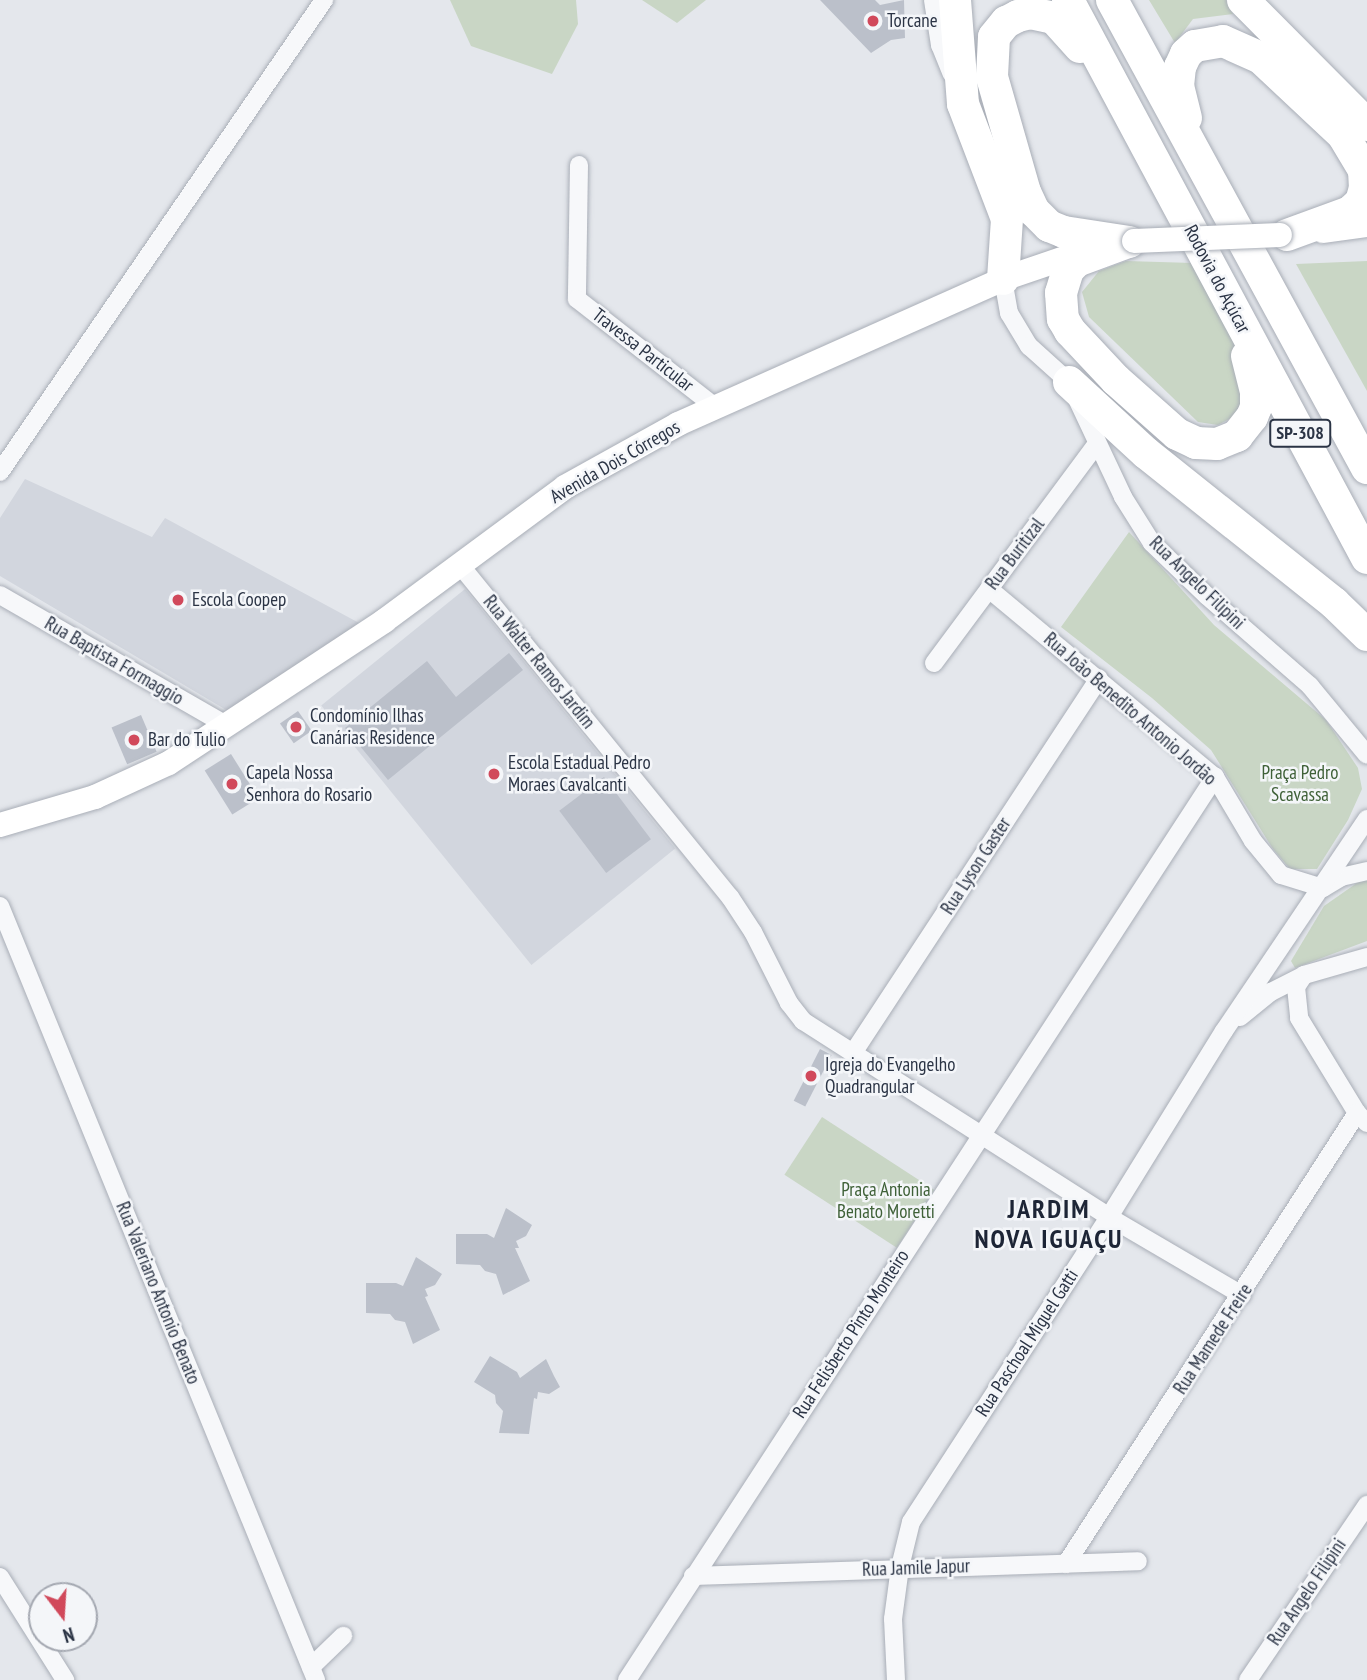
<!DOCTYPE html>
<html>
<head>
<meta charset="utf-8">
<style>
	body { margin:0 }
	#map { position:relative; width:1367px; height:1680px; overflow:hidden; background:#e4e7ec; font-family:"PT Sans Narrow",sans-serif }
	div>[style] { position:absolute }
	.built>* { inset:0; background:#d2d6de; transform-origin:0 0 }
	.green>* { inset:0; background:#c9d6c5; transform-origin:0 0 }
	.building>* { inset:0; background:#bbc0ca; transform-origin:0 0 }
	.roads { filter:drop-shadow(0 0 2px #a9aeb7) drop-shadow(0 0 2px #a9aeb7) }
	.street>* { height:18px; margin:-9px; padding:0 9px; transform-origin:9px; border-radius:9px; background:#f7f8fa }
	.secondary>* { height:24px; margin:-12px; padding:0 12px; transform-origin:12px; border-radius:12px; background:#fff }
	.highway>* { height:32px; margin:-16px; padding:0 16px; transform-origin:16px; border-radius:16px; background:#fff }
	.bridges { filter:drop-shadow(0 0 2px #a9aeb7) drop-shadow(0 0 2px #a9aeb7) }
	.secondary-bridge>* { height:24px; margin:-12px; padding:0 12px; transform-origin:12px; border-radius:12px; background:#fff }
	.dots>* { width:19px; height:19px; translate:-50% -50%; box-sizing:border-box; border:4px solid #f4f6f9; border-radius:50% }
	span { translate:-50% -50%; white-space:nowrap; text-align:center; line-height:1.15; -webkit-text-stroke:5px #f4f6f9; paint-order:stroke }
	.shield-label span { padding:2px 5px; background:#f4f6f9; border:2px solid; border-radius:5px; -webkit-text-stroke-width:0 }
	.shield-label { font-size:18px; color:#2b3445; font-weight:700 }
	.poi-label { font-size:19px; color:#2b3445 }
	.left { translate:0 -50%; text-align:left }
	.street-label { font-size:19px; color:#2b3445 }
	.park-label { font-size:19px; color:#3f6138 }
	.district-label { font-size:26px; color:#1d2536; font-weight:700; letter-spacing:2px }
	.north { position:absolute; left:28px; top:1582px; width:70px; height:70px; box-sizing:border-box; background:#f4f6f9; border:2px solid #a4a8b1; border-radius:50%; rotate:163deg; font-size:19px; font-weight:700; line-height:28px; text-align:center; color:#2b3445 }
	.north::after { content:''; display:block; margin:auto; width:24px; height:32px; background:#d1495b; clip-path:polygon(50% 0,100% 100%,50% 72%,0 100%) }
</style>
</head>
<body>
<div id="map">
	<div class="built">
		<div style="clip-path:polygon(25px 479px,152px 537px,165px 518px,361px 624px,228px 711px,0 576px,0 518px)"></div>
		<div style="left:465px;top:589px;width:334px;height:185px;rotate:51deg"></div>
	</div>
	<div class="green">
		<div style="clip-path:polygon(450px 0,576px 0,578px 24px,552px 74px,471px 46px)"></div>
		<div style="clip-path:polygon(642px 0,706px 0,677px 23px)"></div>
		<div style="clip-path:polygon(1149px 0,1226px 0,1233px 14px,1193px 19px,1175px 43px)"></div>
		<div style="clip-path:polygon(1126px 261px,1193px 263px,1234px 339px,1244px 373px,1241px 404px,1233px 417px,1218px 425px,1198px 422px,1089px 317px,1082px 292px,1099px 271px)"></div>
		<div style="clip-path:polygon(1367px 261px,1367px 391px,1296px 264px)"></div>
		<div style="clip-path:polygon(1129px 532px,1214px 625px,1326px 720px,1358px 768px,1362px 789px,1348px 820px,1317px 869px,1290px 869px,1273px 849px,1211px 750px,1152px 698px,1061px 627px)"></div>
		<div style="clip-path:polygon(1364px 878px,1367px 878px,1367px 941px,1295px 968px,1291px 961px,1324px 906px)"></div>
		<div style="left:822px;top:1117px;width:134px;height:69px;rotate:33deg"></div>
	</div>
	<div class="building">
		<div style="clip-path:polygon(820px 0,875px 0,880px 5px,904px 0,905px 38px,891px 40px,871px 53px)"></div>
		<div style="clip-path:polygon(509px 653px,523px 670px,388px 780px,345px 728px,427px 661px,456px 697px)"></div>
		<div style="left:298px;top:711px;width:24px;height:22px;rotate:55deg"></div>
		<div style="left:141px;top:715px;width:40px;height:32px;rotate:67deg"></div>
		<div style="left:231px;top:754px;width:52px;height:31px;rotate:58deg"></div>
		<div style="left:604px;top:777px;width:78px;height:56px;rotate:53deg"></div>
		<div style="left:820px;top:1049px;width:13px;height:58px;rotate:27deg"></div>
		<div style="clip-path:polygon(506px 1208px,532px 1225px,526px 1236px,516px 1241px,519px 1248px,515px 1248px,530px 1281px,503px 1295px,496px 1274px,485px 1271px,480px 1265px,456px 1264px,456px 1234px,487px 1234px,494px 1238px)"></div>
		<div style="clip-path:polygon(416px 1257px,442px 1274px,435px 1285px,425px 1289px,428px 1296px,425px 1297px,440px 1330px,413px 1344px,405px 1322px,395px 1320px,390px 1314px,366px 1313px,366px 1283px,396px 1283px,403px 1286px)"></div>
		<div style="clip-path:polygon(490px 1356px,517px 1372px,520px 1378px,546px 1359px,554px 1376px,560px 1387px,549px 1394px,538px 1392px,537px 1399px,534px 1398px,529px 1434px,499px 1433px,503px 1411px,496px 1403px,495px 1395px,474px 1382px)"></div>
	</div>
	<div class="roads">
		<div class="street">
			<div style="left:933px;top:0;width:46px;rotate:81.2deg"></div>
			<div style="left:940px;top:45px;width:31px;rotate:68deg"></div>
			<div style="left:579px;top:165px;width:134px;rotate:90.9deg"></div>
			<div style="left:577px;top:299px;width:175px;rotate:38deg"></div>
			<div style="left:1003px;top:279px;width:35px;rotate:80deg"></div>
			<div style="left:1009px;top:313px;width:39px;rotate:59deg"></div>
			<div style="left:1029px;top:346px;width:54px;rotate:42deg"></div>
			<div style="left:1069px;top:382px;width:127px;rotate:64.8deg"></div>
			<div style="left:1123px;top:497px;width:54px;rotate:57.8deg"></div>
			<div style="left:1152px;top:543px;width:76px;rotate:43.9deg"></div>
			<div style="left:1207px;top:596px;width:137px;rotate:41.1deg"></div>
			<div style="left:1310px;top:686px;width:89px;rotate:50.4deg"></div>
			<div style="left:0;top:472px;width:573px;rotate:-55.53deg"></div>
			<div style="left:460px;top:565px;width:428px;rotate:50.9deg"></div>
			<div style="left:730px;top:897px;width:42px;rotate:56.7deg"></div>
			<div style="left:753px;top:932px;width:80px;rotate:63.1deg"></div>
			<div style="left:789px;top:1003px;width:23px;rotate:52deg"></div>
			<div style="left:803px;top:1021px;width:363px;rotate:32.6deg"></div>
			<div style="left:1109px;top:1217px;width:154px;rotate:30.4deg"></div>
			<div style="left:989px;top:589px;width:294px;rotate:39.8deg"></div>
			<div style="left:1215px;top:777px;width:74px;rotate:59.3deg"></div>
			<div style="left:1253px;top:841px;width:44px;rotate:50.5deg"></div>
			<div style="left:1281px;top:875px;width:44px;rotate:17.2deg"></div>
			<div style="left:1323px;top:888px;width:21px;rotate:-31deg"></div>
			<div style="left:1341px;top:877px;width:27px;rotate:-13deg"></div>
			<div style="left:0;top:595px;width:263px;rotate:29.9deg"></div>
			<div style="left:934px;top:663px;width:272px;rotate:-53.4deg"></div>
			<div style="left:0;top:906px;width:836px;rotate:67.79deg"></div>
			<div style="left:1304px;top:975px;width:14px;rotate:124deg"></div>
			<div style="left:1296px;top:987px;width:31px;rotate:84deg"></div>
			<div style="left:1299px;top:1018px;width:111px;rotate:58.6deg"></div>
			<div style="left:1357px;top:1113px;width:14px;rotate:45deg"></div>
			<div style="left:1240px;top:1017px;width:40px;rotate:-39deg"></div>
			<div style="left:1271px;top:992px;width:37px;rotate:-27deg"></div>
			<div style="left:1304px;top:975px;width:66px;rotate:-15.9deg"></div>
			<div style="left:853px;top:1053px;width:448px;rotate:-56.7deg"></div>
			<div style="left:1066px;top:1564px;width:537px;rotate:-57.17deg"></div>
			<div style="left:693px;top:1576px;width:445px;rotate:-1.9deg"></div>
			<div style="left:0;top:1577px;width:122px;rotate:57.7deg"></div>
			<div style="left:311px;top:1667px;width:45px;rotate:-44.1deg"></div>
			<div style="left:627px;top:1680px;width:1078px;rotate:-56.93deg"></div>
			<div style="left:896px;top:1680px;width:61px;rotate:-92.8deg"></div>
			<div style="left:893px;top:1619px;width:52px;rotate:-82.3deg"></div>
			<div style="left:900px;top:1567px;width:46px;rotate:-76.3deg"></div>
			<div style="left:911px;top:1522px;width:364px;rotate:-57deg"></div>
			<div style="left:1109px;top:1217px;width:219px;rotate:-58.3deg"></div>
			<div style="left:1224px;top:1031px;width:256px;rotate:-56deg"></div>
			<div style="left:1248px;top:1680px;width:212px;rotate:-55.8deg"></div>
		</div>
		<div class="secondary">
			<div style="left:1323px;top:231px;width:44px;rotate:-7.8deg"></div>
			<div style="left:0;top:825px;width:99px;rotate:-16.4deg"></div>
			<div style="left:95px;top:797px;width:81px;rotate:-24.7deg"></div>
			<div style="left:169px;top:763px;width:258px;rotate:-33.4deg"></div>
			<div style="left:384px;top:621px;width:225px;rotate:-36.5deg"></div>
			<div style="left:565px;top:487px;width:129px;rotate:-29.1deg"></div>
			<div style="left:678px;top:424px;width:356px;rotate:-24deg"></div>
			<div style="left:1003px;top:279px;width:90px;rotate:-18.8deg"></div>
		</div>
		<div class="highway">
			<div style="left:955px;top:0;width:104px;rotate:85.6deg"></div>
			<div style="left:963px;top:104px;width:123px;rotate:69.1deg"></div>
			<div style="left:1007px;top:219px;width:60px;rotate:93.8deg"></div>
			<div style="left:1068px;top:0;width:633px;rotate:61.82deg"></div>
			<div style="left:1112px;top:0;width:533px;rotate:61.42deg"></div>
			<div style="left:1243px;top:0;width:176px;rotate:45.2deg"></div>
			<div style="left:1080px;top:47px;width:39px;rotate:-132deg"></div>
			<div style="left:1054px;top:18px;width:24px;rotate:-168deg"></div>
			<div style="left:1031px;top:13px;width:13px;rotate:167deg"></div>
			<div style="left:1018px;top:16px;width:13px;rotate:153deg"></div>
			<div style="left:1006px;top:22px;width:19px;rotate:129deg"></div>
			<div style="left:994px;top:37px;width:40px;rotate:92.9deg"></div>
			<div style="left:992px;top:77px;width:120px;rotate:74deg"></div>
			<div style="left:1025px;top:192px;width:21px;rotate:65deg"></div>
			<div style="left:1034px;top:211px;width:21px;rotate:45deg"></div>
			<div style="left:1049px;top:226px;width:16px;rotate:22deg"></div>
			<div style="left:1064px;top:232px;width:66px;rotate:8.7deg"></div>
			<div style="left:1186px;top:118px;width:33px;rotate:-104deg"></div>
			<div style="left:1178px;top:86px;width:19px;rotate:-84deg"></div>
			<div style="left:1180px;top:67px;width:14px;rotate:-65deg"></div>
			<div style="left:1186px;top:54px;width:12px;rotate:-42deg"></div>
			<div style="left:1195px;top:46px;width:28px;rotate:-10deg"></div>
			<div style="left:1223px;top:41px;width:42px;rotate:24.1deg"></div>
			<div style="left:1261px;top:58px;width:112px;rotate:43.2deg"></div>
			<div style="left:1343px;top:135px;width:41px;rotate:59deg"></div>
			<div style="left:1364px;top:170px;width:18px;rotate:87deg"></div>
			<div style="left:1365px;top:188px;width:15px;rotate:106deg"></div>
			<div style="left:1361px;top:202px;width:15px;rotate:138deg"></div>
			<div style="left:1350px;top:212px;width:67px;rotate:159.9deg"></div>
			<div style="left:1128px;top:242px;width:54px;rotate:159.6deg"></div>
			<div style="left:1077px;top:261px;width:13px;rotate:135deg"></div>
			<div style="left:1068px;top:270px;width:24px;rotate:107deg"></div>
			<div style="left:1061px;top:293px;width:26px;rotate:86deg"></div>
			<div style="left:1063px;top:319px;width:14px;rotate:60deg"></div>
			<div style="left:1070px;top:331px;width:67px;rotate:46.8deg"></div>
			<div style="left:1116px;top:380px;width:81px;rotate:41.5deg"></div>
			<div style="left:1177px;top:434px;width:21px;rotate:25deg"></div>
			<div style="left:1196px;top:443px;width:21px;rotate:3deg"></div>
			<div style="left:1217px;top:444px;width:22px;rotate:-22deg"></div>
			<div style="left:1237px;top:436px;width:24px;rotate:-52deg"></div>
			<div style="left:1252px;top:417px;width:11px;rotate:-68deg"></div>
			<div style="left:1256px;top:407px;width:15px;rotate:-90deg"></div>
			<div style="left:1256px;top:392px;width:37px;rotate:-104deg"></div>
			<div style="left:1069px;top:382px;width:105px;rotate:42.7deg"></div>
			<div style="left:1146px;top:453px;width:241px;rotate:38.6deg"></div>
			<div style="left:1334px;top:603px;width:46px;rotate:44.1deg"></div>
		</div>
	</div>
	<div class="bridges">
		<div class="secondary-bridge">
			<div style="left:1134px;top:241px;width:146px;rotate:-2.4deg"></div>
		</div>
	</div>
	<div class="dots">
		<div style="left:873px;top:21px;background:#d1495b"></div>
		<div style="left:178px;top:600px;background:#d1495b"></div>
		<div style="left:296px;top:727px;background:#d1495b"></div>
		<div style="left:134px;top:740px;background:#d1495b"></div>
		<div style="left:494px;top:774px;background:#d1495b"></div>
		<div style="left:232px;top:784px;background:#d1495b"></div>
		<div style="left:811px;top:1076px;background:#d1495b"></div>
	</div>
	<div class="shield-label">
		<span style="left:1300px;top:433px">SP-308</span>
	</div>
	<div class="poi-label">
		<span class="left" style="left:887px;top:21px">Torcane</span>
		<span class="left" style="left:192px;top:600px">Escola Coopep</span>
		<span class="left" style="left:310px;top:727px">Condomínio Ilhas<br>Canárias Residence</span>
		<span class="left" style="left:148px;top:740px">Bar do Tulio</span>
		<span class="left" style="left:508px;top:774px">Escola Estadual Pedro<br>Moraes Cavalcanti</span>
		<span class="left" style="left:246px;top:784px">Capela Nossa<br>Senhora do Rosario</span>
		<span class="left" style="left:825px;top:1076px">Igreja do Evangelho<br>Quadrangular</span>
	</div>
	<div class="street-label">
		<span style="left:1217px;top:279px;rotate:62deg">Rodovia do Açúcar</span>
		<span style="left:643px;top:350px;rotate:38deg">Travessa Particular</span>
		<span style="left:615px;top:462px;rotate:-30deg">Avenida Dois Córregos</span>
		<span style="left:1015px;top:554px;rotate:-53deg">Rua Buritizal</span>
		<span style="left:1197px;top:583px;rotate:44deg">Rua Angelo Filipini</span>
		<span style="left:114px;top:661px;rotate:30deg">Rua Baptista Formaggio</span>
		<span style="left:539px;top:662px;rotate:51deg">Rua Walter Ramos Jardim</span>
		<span style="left:1130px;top:709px;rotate:41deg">Rua João Benedito Antonio Jordão</span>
		<span style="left:976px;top:866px;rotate:-57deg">Rua Lyson Gaster</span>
		<span style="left:158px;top:1293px;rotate:68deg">Rua Valeriano Antonio Benato</span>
		<span style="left:851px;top:1334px;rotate:-57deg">Rua Felisberto Pinto Monteiro</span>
		<span style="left:1213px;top:1339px;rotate:-57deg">Rua Mamede Freire</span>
		<span style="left:1027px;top:1343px;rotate:-57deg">Rua Paschoal Miguel Gatti</span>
		<span style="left:916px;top:1568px;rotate:-2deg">Rua Jamile Japur</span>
		<span style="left:1307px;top:1592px;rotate:-56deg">Rua Angelo Filipini</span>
	</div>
	<div class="park-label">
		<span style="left:1300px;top:784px">Praça Pedro<br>Scavassa</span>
		<span style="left:886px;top:1201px">Praça Antonia<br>Benato Moretti</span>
	</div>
	<div class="district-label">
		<span style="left:1049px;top:1224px">JARDIM<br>NOVA IGUAÇU</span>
	</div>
	<div class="north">N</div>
</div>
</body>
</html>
